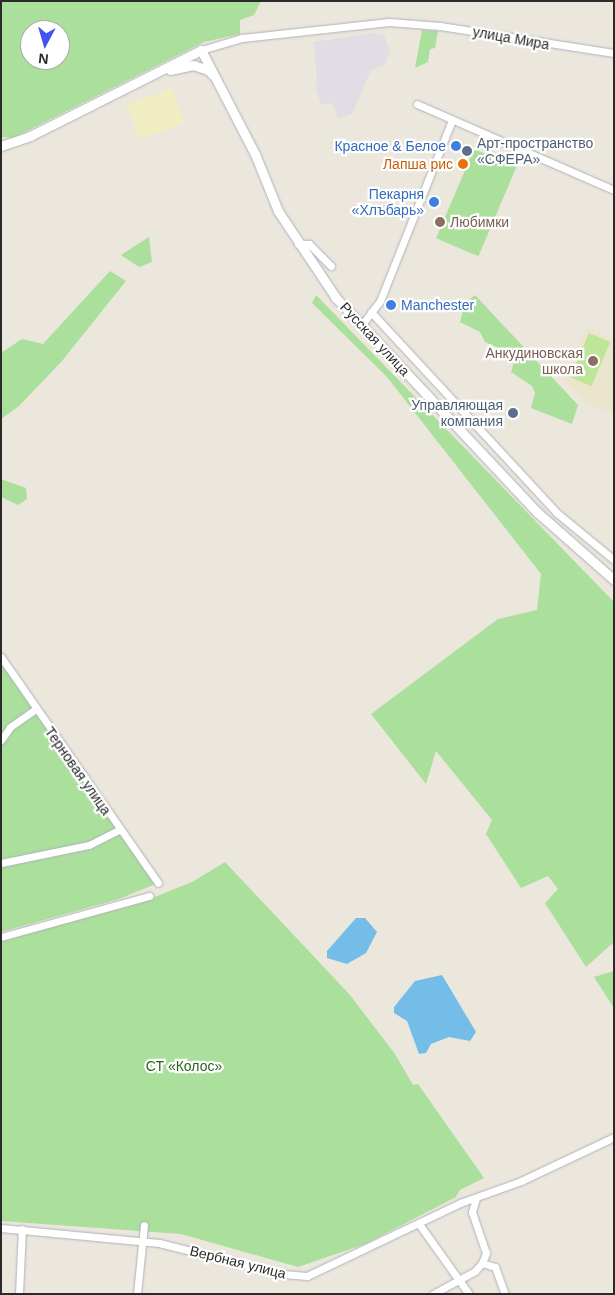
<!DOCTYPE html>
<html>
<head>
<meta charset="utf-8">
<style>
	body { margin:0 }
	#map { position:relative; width:615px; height:1295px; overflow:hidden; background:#ebe7dd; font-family:Arial,sans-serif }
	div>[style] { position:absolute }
	.industrial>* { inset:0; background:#e0dde4 }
	.education>* { inset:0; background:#ece5cd }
	.green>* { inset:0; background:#abdf9c; transform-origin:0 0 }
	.sand>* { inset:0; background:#efedc1; transform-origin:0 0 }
	.pitch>* { inset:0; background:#bde698; transform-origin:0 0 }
	.water>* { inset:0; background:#74bde8 }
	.roads { filter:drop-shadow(0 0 1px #b0b1bd) drop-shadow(0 0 1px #b0b1bd) }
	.minor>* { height:7px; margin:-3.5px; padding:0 3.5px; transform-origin:3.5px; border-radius:3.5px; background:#fff }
	.tertiary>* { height:9px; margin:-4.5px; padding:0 4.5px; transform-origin:4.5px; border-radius:4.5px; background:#fff }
	.dots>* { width:14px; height:14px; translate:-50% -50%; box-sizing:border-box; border:2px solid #fff; border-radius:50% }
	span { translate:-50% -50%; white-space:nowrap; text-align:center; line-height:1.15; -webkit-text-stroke:4.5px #fff; paint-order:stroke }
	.street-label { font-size:14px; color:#2a2a2a }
	.service-label { font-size:14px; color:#4e5e75 }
	.left { translate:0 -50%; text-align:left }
	.right { translate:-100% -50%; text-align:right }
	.shop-label { font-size:14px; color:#366cbe }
	.food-label { font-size:14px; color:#c56008 }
	.education-label { font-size:14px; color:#785e54 }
	.park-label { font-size:14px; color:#25631d }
	.frame { position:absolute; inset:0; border:2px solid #2a2a2a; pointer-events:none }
	.north { position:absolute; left:20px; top:20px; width:50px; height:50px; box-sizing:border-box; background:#fff; border:1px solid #aaa; border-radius:50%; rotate:186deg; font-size:14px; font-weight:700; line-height:20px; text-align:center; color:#2a2a2a }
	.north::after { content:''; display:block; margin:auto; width:18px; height:22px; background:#4452f1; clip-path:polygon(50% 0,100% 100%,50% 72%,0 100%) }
</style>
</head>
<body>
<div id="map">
	<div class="industrial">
		<div style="clip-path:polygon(373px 33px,384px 35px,391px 54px,388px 55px,385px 65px,371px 70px,352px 114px,338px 118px,333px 103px,321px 105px,315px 84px,317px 83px,314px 42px)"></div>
	</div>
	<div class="education">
		<div style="clip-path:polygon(587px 328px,614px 340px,614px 414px,586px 404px,563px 382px)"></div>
	</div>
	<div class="green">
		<div style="clip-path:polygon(evenodd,1px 1px,261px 1px,254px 15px,240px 20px,240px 34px,204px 42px,13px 138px,1px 137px,1px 1px,30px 30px,60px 30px,60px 60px,30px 60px,30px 30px)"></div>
		<div style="clip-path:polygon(422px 30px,438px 31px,435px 48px,430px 49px,428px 62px,415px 68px)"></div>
		<div style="left:474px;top:149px;width:46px;height:97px;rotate:23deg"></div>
		<div style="clip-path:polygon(149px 237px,152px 262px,139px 267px,121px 255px)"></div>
		<div style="clip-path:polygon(110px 271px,126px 281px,62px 361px,19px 406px,1px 419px,1px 353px,22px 339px,43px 344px)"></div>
		<div style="clip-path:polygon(316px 295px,614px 602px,614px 942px,586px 967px,545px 903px,558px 889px,548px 876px,521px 888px,486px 834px,492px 820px,436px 751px,426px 784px,371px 714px,498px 619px,537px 610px,541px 574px,387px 377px,312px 303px)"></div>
		<div style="clip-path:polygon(475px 295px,578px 405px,572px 424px,531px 408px,535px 393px,532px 386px,511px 372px,516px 356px,485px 342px,480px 332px,460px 322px,465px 303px)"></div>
		<div style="clip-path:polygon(1px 479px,26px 488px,27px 499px,18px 505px,1px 497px)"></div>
		<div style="clip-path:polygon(1px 658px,158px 883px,119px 899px,1px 932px)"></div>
		<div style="clip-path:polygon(225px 862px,350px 995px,395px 1054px,413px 1085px,418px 1084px,484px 1178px,460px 1190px,456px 1197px,365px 1244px,298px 1267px,181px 1234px,1px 1221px,1px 942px,73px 918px,137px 904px,192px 882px)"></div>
		<div style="clip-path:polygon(614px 971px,614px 1008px,594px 977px)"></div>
	</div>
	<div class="sand">
		<div style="left:172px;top:88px;width:37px;height:48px;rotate:70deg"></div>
	</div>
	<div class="pitch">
		<div style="left:589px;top:333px;width:23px;height:48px;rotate:23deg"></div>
	</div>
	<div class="water">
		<div style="clip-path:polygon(356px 918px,365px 918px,377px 932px,366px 953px,347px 964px,327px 958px,327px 951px)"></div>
		<div style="clip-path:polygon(442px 975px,476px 1032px,470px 1041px,449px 1037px,431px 1044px,426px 1053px,419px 1054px,407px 1021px,394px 1013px,394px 1007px,415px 981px)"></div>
	</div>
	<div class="roads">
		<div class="minor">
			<div style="left:201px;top:50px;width:43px;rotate:-16.3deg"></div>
			<div style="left:242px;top:38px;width:148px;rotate:-6.2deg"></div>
			<div style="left:389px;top:22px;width:51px;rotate:4.5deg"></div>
			<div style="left:440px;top:26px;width:176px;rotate:8.8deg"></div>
			<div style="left:417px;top:104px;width:215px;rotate:23.6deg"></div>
			<div style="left:298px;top:244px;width:11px"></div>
			<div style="left:309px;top:244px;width:31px;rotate:45deg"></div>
			<div style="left:371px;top:312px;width:274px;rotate:47.2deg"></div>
			<div style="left:557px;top:513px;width:74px;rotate:39.5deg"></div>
			<div style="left:361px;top:326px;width:31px;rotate:-53deg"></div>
			<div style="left:380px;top:301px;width:195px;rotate:-68.3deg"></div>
			<div style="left:1px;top:657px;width:275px;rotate:55.2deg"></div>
			<div style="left:1px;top:740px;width:16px;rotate:-55deg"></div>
			<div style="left:10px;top:727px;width:32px;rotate:-35deg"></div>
			<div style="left:1px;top:863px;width:90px;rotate:-11.6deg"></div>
			<div style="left:89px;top:845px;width:34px;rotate:-27deg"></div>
			<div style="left:1px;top:937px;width:154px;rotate:-15.5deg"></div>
			<div style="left:419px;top:1224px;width:86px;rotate:54.5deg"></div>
			<div style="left:1px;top:1228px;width:159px;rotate:5.4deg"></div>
			<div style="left:159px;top:1243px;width:128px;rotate:14deg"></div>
			<div style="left:283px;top:1274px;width:24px;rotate:5deg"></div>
			<div style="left:307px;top:1276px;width:170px;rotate:-25.5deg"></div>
			<div style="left:460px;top:1203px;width:65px;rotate:-19.8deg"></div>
			<div style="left:521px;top:1181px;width:103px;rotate:-25.3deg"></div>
			<div style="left:482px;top:1263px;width:14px;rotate:17deg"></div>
			<div style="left:495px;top:1267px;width:29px;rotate:70deg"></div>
			<div style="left:19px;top:1294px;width:65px;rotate:-87.4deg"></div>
			<div style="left:137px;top:1294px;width:69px;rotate:-84.2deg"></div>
			<div style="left:433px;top:1294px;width:48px;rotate:-28.7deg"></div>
			<div style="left:475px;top:1271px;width:11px;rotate:-49deg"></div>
			<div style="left:482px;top:1263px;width:11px;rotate:-68deg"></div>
			<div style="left:486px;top:1253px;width:43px;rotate:-108.9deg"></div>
			<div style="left:472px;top:1212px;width:15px;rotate:-74deg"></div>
		</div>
		<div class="tertiary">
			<div style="left:170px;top:70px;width:24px;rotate:-12deg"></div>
			<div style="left:193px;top:65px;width:16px;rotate:18deg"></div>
			<div style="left:208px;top:70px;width:7px;rotate:45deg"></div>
			<div style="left:1px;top:146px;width:31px;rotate:-19deg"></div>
			<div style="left:30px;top:136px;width:191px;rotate:-26.7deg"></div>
			<div style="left:201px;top:50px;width:117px;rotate:62.6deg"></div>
			<div style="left:255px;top:154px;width:61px;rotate:68deg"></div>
			<div style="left:278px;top:211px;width:105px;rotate:56.3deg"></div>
			<div style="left:336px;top:298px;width:294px;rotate:46.8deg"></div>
			<div style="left:537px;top:512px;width:103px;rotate:41.4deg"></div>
		</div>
	</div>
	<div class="dots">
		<div style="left:456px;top:146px;background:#3f7fe0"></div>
		<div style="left:467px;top:151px;background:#5c6f8a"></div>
		<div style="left:463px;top:164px;background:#e8710a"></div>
		<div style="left:434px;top:202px;background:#3f7fe0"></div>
		<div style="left:440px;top:222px;background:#8d6e63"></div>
		<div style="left:391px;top:305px;background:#3f7fe0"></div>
		<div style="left:593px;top:361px;background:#8d6e63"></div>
		<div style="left:513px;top:413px;background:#5c6f8a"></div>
	</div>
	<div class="street-label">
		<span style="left:511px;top:38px;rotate:10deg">улица Мира</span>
		<span style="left:375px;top:339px;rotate:47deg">Русская улица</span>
		<span style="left:78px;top:771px;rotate:55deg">Терновая улица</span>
		<span style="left:238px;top:1262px;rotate:14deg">Вербная улица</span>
	</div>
	<div class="service-label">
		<span class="left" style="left:477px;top:151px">Арт-пространство<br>«СФЕРА»</span>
		<span class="right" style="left:503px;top:413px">Управляющая<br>компания</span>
	</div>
	<div class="shop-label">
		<span class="right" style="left:446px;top:146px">Красное &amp; Белое</span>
		<span class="right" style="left:424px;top:202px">Пекарня<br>«Хлъбарь»</span>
		<span class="left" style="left:401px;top:305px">Manchester</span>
	</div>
	<div class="food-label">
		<span class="right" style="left:453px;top:164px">Лапша рис</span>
	</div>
	<div class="education-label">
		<span class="left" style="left:450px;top:222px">Любимки</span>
		<span class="right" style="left:583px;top:361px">Анкудиновская<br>школа</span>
	</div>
	<div class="park-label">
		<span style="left:184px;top:1066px">СТ «Колос»</span>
	</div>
	<div class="frame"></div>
	<div class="north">N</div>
</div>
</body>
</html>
